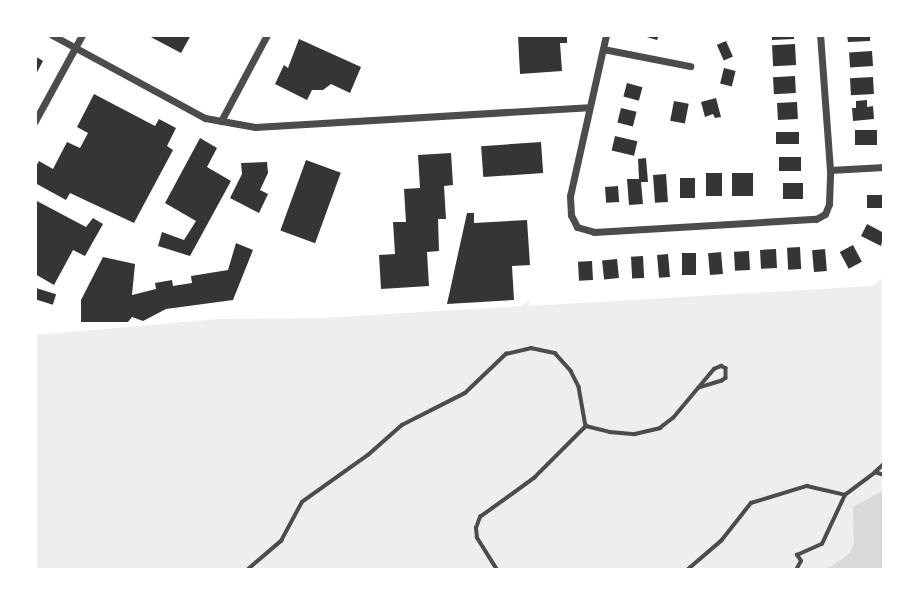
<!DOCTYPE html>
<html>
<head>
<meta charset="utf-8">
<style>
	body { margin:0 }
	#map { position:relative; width:919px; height:605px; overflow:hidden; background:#fff; font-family:"PT Sans",sans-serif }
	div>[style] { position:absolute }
	.green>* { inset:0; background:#eee }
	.water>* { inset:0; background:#d9d9d9 }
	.building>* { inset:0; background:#353535; transform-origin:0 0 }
	.service>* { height:3.5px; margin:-1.75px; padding:0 1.75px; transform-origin:1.75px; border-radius:1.75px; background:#4c4c4c }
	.minor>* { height:7px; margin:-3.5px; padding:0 3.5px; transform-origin:3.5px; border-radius:3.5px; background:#4c4c4c }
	span { translate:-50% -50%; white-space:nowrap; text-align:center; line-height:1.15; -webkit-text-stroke:6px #fff; paint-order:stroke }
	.frame { position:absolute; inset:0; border:37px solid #fff; pointer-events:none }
</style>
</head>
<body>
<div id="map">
	<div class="green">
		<div style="clip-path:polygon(884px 277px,884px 570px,35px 570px,35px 335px,220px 319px,322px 318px,521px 306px,530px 301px,529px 306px,872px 286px)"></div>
	</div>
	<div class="water">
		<div style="clip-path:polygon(884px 490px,884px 570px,818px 570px,832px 566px,850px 553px,854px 543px,853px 507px)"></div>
	</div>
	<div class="building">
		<div style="clip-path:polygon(147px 35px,191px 35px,181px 53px)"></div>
		<div style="clip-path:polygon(518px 35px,567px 35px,567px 43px,560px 43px,562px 71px,520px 74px)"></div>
		<div style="clip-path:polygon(640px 35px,659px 35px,657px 40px)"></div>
		<div style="clip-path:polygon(772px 35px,794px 35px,794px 39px,772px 40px)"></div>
		<div style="clip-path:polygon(847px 35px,870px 35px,870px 41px,848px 42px)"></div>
		<div style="clip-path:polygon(299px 39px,361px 67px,350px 93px,331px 84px,323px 90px,312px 90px,307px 100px,275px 84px,284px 65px,288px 68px)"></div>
		<div style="left:726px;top:41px;width:17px;height:10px;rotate:66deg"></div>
		<div style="left:795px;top:44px;width:21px;height:23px;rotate:87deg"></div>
		<div style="left:872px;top:51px;width:15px;height:23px;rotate:86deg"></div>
		<div style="clip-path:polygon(35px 56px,43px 61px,35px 76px)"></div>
		<div style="left:724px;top:68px;width:12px;height:16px;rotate:14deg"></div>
		<div style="left:795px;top:76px;width:17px;height:22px;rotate:87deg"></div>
		<div style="left:873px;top:77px;width:17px;height:23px;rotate:87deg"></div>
		<div style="left:627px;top:83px;width:16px;height:14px;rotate:15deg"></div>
		<div style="clip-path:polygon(94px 94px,155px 126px,159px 119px,176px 128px,167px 146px,173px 150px,134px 223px,70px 193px,66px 200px,35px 183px,35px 168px,39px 161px,53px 169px,67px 142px,80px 148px,88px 133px,77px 127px)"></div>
		<div style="clip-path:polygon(716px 98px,721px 117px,715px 118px,713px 114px,705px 117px,701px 102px)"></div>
		<div style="clip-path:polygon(867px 100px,867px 107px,873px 106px,874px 119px,853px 121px,852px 108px,856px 108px,856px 101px)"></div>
		<div style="left:674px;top:101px;width:15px;height:20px;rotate:11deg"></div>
		<div style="left:797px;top:102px;width:17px;height:20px;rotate:87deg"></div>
		<div style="left:621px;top:108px;width:16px;height:15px;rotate:14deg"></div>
		<div style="left:855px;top:130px;width:22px;height:15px"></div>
		<div style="left:799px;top:132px;width:12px;height:23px;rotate:90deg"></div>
		<div style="left:615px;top:136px;width:23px;height:15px;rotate:13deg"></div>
		<div style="clip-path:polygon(200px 138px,217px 148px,207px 167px,231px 181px,190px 256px,158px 246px,162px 232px,184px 240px,196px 221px,165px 203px)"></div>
		<div style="left:541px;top:142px;width:31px;height:60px;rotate:86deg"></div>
		<div style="clip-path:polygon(451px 153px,453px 185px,444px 186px,446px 219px,438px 219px,439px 251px,427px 252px,429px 286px,381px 289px,379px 255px,395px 254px,393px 222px,406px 222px,404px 189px,420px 188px,418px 155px)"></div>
		<div style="left:801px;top:157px;width:14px;height:22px;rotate:90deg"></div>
		<div style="clip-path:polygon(646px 158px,648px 182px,641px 182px,643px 204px,629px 205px,627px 179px,639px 179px,638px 159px)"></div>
		<div style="left:306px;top:160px;width:37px;height:75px;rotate:20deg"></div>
		<div style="clip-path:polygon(267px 162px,268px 173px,260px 190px,268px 194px,259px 213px,230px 198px,242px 174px,241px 163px)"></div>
		<div style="left:722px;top:173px;width:23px;height:16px;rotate:90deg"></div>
		<div style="left:732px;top:173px;width:21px;height:23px"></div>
		<div style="left:666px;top:174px;width:28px;height:13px;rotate:86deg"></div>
		<div style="left:695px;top:178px;width:20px;height:15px;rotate:90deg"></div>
		<div style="left:783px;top:183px;width:20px;height:16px"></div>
		<div style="left:618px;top:186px;width:16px;height:13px;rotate:86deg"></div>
		<div style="left:867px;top:195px;width:17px;height:13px"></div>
		<div style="clip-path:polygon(35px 200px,86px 227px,93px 218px,103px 224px,85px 256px,73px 250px,54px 285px,35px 274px)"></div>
		<div style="clip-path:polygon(467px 213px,474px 213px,474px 223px,527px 220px,530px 265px,512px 266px,514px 300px,447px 304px)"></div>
		<div style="clip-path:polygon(867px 224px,884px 233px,881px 246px,861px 236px)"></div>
		<div style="clip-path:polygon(236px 243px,253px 250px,233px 300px,166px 309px,143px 321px,132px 317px,128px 322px,81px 322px,81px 300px,103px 257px,135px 264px,132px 295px,156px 289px,155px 283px,172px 280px,173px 286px,192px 283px,191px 276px,228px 270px)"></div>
		<div style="left:853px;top:245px;width:19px;height:15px;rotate:62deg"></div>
		<div style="left:800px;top:247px;width:22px;height:13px;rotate:87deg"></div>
		<div style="left:776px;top:249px;width:19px;height:16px;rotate:87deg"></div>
		<div style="left:825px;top:249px;width:22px;height:13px;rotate:85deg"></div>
		<div style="left:749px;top:251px;width:19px;height:15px;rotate:87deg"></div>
		<div style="left:721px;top:252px;width:22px;height:13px;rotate:85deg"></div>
		<div style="left:682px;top:253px;width:14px;height:22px"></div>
		<div style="left:668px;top:254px;width:23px;height:11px;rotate:85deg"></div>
		<div style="left:643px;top:256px;width:22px;height:12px;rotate:87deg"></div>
		<div style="left:617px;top:259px;width:19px;height:15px;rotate:84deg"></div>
		<div style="left:592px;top:261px;width:19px;height:14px;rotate:87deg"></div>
		<div style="left:36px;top:288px;width:21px;height:11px;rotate:17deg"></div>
	</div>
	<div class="service">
		<div style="left:875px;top:472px;width:12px;rotate:-42deg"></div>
		<div style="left:247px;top:570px;width:45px;rotate:-40.5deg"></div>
		<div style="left:281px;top:541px;width:44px;rotate:-61.7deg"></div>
		<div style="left:302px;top:502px;width:81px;rotate:-35.5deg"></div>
		<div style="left:368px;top:455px;width:45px;rotate:-41.4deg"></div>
		<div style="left:402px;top:425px;width:71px;rotate:-26.9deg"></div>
		<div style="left:465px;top:393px;width:57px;rotate:-43.6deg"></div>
		<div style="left:506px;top:354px;width:26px;rotate:-13deg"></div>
		<div style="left:531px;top:348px;width:25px;rotate:12deg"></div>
		<div style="left:555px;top:353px;width:24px;rotate:48deg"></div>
		<div style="left:571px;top:371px;width:18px;rotate:63deg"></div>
		<div style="left:579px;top:387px;width:40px;rotate:80deg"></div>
		<div style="left:586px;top:426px;width:25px;rotate:14deg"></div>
		<div style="left:610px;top:432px;width:25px;rotate:5deg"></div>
		<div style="left:635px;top:434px;width:26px;rotate:-13deg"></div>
		<div style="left:660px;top:428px;width:16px;rotate:-38deg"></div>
		<div style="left:673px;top:418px;width:64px;rotate:-50.1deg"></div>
		<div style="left:714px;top:369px;width:8px;rotate:-23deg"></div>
		<div style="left:721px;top:366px;width:5px;rotate:22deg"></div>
		<div style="left:726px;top:368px;width:10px;rotate:90deg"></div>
		<div style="left:726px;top:378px;width:5px;rotate:143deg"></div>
		<div style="left:722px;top:381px;width:24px;rotate:163deg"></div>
		<div style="left:497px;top:570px;width:38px;rotate:-122deg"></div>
		<div style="left:477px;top:538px;width:10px;rotate:-96deg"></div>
		<div style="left:476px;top:528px;width:12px;rotate:-70deg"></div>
		<div style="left:480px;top:517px;width:67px;rotate:-35.8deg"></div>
		<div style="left:534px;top:478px;width:74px;rotate:-45deg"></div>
		<div style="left:687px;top:570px;width:45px;rotate:-40.5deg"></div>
		<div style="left:721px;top:541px;width:48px;rotate:-51.7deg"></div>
		<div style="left:751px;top:503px;width:59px;rotate:-16.9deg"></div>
		<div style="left:807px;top:486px;width:39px;rotate:13deg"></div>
		<div style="left:796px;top:570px;width:10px;rotate:-61deg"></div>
		<div style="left:801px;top:561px;width:7px;rotate:-124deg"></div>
		<div style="left:797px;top:555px;width:27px;rotate:-24deg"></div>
		<div style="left:822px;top:544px;width:54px;rotate:-64.9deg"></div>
		<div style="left:845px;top:495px;width:38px;rotate:-37deg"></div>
		<div style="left:875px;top:472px;width:9px;rotate:18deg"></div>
	</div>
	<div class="minor">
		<div style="left:52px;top:35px;width:174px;rotate:28.5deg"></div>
		<div style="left:205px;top:118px;width:51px;rotate:10.2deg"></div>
		<div style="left:255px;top:127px;width:334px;rotate:-3.4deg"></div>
		<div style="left:606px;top:35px;width:165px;rotate:102.6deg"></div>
		<div style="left:570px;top:196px;width:19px;rotate:87deg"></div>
		<div style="left:571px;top:215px;width:13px;rotate:63deg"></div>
		<div style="left:577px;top:227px;width:18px;rotate:16deg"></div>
		<div style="left:594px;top:232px;width:222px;rotate:-3.4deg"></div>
		<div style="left:816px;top:219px;width:10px;rotate:-29deg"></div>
		<div style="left:825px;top:214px;width:11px;rotate:-68deg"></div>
		<div style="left:829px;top:204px;width:34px;rotate:-88deg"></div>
		<div style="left:830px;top:170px;width:135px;rotate:-94.2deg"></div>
		<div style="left:603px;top:49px;width:89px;rotate:11.1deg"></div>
		<div style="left:35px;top:121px;width:98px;rotate:-61.3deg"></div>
		<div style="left:221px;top:121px;width:98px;rotate:-61.9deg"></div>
		<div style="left:830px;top:170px;width:54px;rotate:-3.2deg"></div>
	</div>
	<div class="frame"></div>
</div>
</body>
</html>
